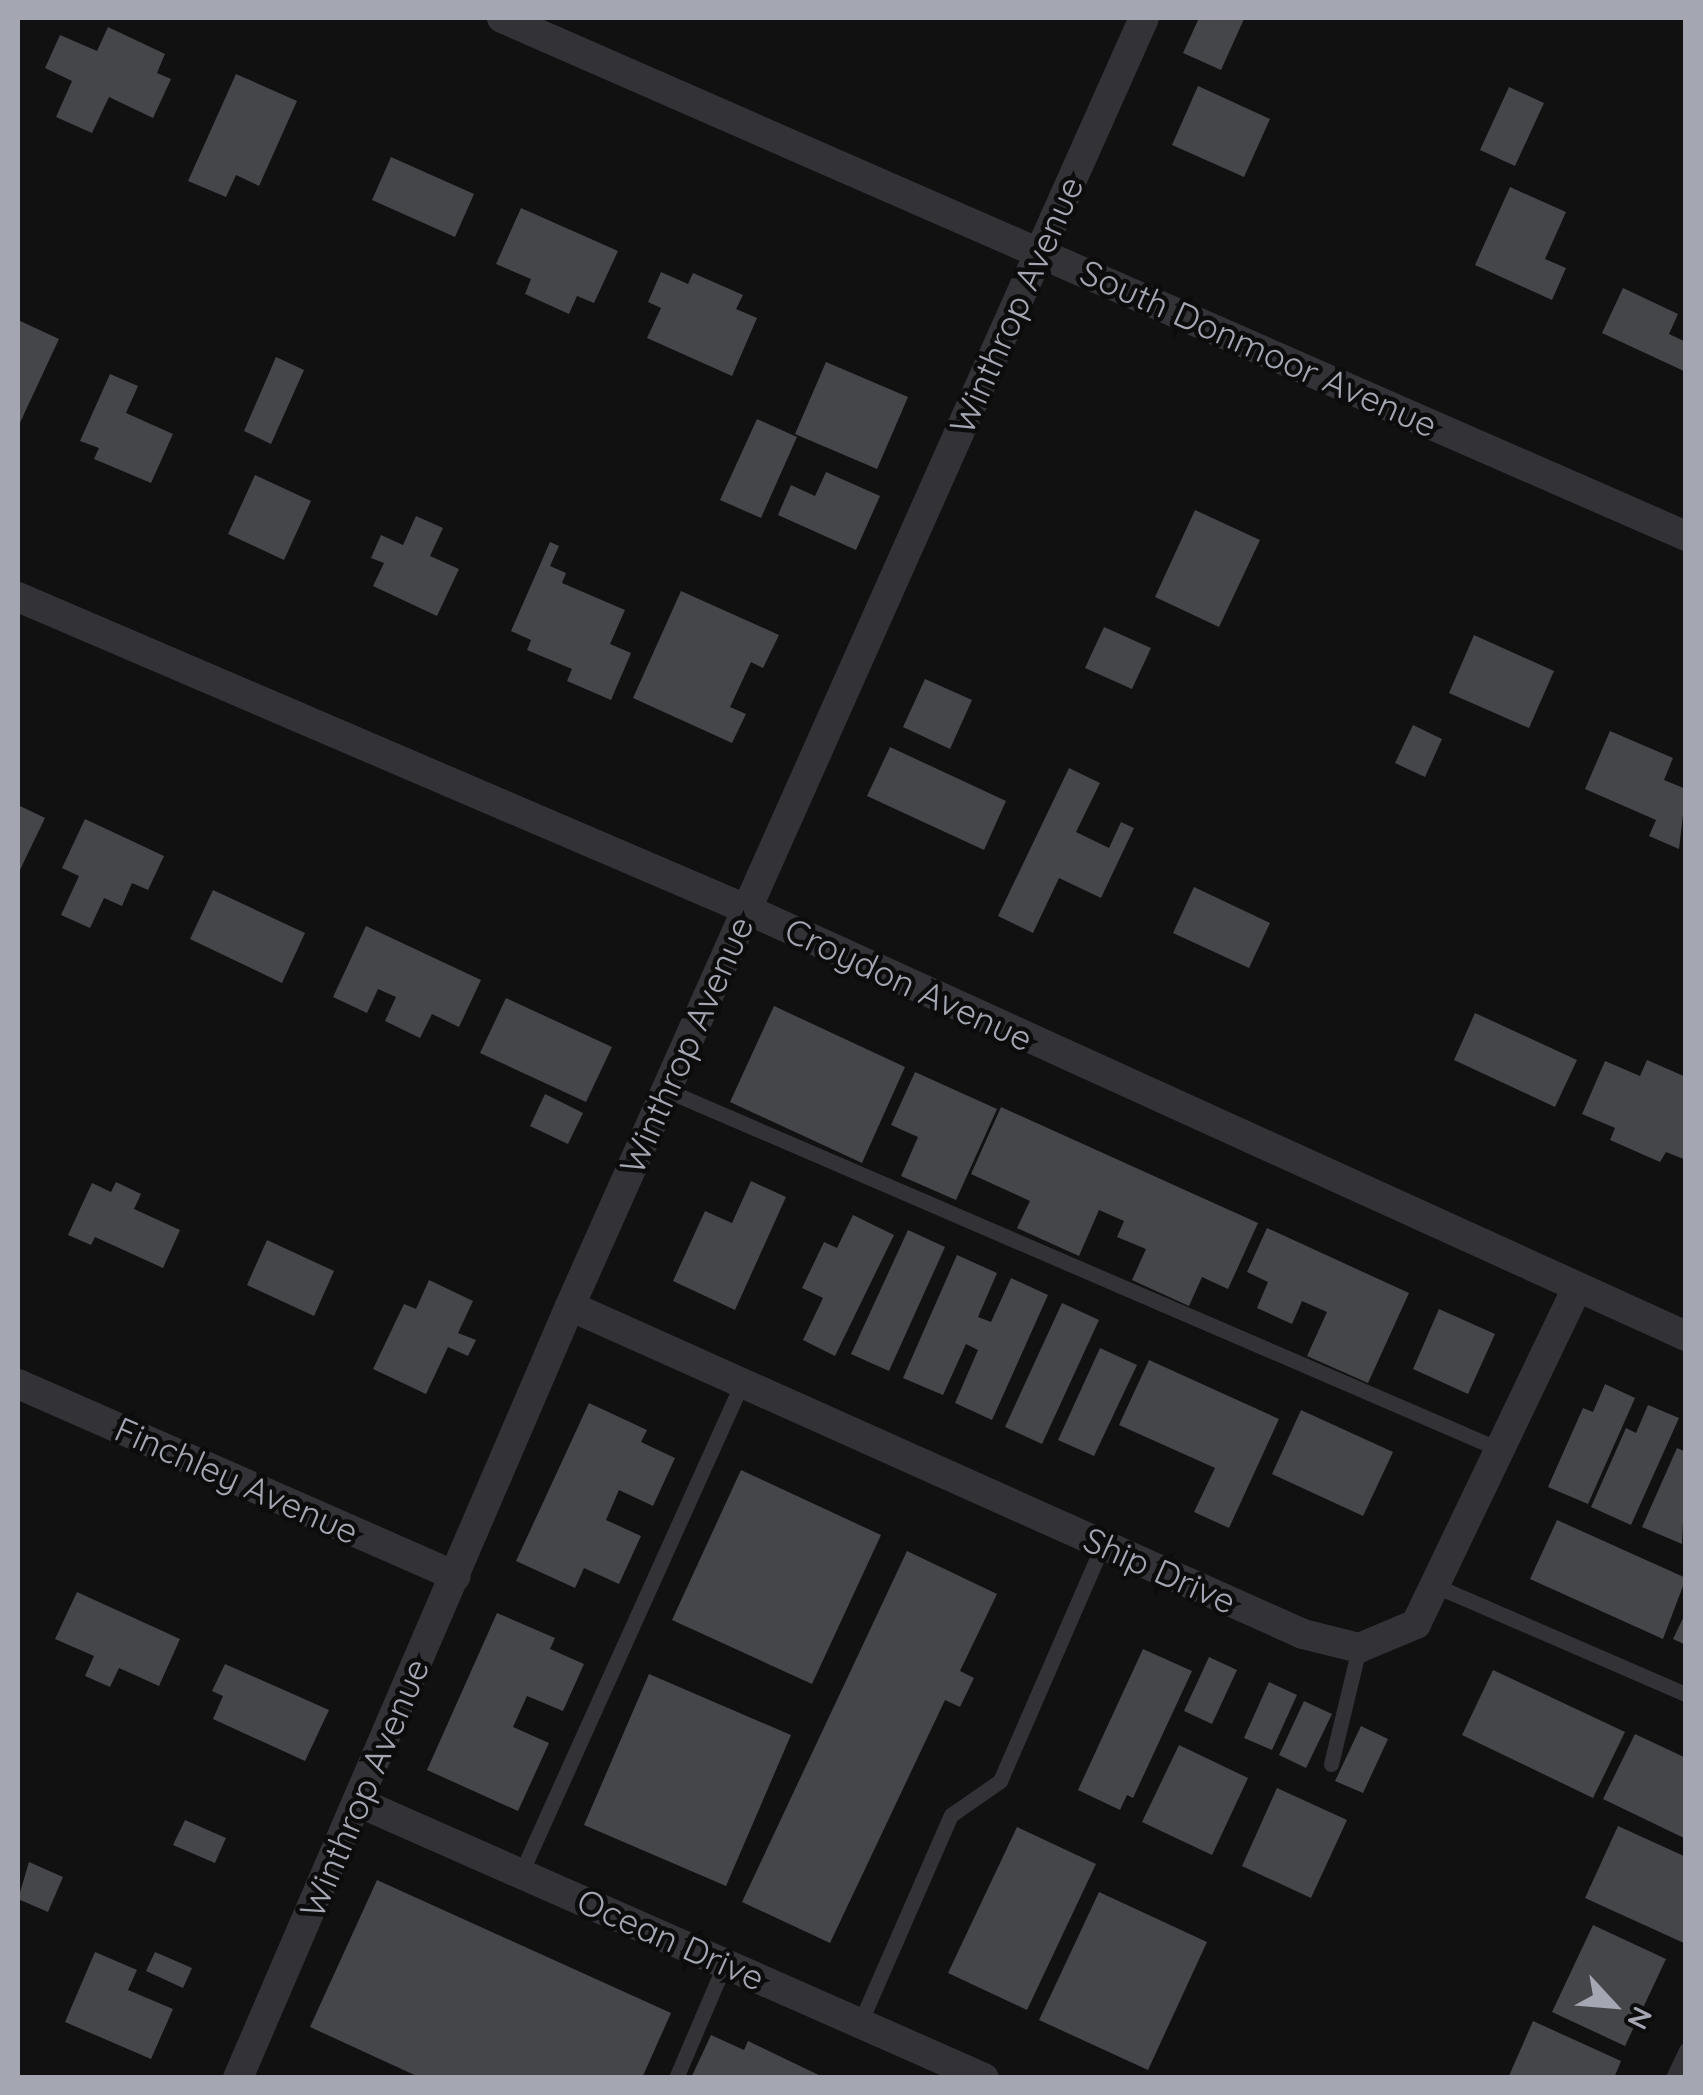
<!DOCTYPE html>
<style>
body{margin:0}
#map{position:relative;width:1703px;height:2095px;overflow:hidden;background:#111112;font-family:Quicksand,sans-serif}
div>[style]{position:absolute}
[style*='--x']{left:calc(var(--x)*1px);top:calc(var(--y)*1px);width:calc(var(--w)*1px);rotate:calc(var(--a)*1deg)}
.building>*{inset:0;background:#45464a}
.service>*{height:15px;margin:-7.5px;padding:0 7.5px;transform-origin:7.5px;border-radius:7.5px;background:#333337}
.minor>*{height:30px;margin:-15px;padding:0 15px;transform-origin:15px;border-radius:15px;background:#333337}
span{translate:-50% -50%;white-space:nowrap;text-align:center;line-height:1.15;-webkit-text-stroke:9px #0c0c0d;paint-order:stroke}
.street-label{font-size:35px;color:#a4a7b1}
.frame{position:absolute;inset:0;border:20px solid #a4a7b1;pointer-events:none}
.north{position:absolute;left:1563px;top:1955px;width:100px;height:100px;-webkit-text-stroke:8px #0c0c0d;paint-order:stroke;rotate:116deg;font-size:28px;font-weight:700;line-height:40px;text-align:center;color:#a4a7b1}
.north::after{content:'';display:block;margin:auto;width:35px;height:45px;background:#a4a7b1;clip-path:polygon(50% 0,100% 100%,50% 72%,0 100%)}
</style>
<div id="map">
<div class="building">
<i style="clip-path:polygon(1199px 18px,1244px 19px,1221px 70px,1183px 53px)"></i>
<i style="clip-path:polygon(108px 27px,165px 54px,157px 73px,171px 79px,153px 118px,109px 97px,92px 133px,56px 117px,72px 81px,45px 68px,60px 35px,97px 51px)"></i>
<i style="clip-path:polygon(236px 74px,297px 101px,259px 186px,236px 175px,226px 197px,188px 181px)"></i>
<i style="clip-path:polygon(1198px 86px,1270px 119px,1244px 177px,1172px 145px)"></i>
<i style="clip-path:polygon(1509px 87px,1544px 103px,1515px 166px,1480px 150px)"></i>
<i style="clip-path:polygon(391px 157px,474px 194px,455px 237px,372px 200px)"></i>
<i style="clip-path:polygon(1510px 187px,1566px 212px,1545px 259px,1566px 268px,1552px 300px,1475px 265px)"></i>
<i style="clip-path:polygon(521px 208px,618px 251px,594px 303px,577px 296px,569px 314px,525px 294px,531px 279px,496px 264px)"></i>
<i style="clip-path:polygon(661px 272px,688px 284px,693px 273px,743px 295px,736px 309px,757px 318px,732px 376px,647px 338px,661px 308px,648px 302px)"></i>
<i style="clip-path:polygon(1623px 288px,1678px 314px,1669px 334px,1686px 342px,1686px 372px,1602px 333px)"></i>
<i style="clip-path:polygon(18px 320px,59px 339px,18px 427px)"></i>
<i style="clip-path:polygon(276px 357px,304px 370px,271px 444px,244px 431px)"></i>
<i style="clip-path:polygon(826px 362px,908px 397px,877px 469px,795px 434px)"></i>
<i style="clip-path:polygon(110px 374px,138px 386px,126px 413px,173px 434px,151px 483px,94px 459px,99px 448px,80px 441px)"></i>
<i style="clip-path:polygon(757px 419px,797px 437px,761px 518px,720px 500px)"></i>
<i style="clip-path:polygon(826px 472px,880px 496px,856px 550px,778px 515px,791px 485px,815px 496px)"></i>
<i style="clip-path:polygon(255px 475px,311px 501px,284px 560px,228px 534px)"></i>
<i style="clip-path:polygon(1195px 510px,1260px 540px,1219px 627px,1155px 597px)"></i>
<i style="clip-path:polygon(416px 516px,443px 528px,430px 556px,459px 569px,437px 616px,373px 586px,384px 563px,371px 558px,381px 535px,403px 545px)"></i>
<i style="clip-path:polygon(550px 542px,559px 546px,550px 566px,566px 573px,562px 583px,625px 610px,610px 644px,631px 653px,611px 700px,567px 681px,572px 669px,527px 650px,531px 640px,511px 631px)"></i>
<i style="clip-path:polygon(681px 591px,779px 635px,763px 668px,751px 662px,730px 707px,746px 714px,732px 743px,633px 698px)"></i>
<i style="clip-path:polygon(1104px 627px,1151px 648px,1132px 689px,1085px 668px)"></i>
<i style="clip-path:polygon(1474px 635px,1554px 671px,1529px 728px,1449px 693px)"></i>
<i style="clip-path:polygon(925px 679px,972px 700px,950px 749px,903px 727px)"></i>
<i style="clip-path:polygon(1413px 725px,1442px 739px,1425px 777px,1395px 763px)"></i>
<i style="clip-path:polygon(1610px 731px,1673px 758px,1664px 780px,1686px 789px,1679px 849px,1649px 836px,1656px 820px,1585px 789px)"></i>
<i style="clip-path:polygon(890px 747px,1006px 801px,984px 850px,867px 796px)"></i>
<i style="clip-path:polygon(1069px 768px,1100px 783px,1076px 832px,1109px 848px,1121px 822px,1134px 828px,1101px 898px,1059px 878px,1033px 933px,998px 916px)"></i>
<i style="clip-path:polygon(18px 805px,45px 818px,18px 874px)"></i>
<i style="clip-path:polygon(85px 819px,164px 856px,148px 890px,132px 883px,122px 906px,104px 898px,90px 928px,61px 915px,79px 876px,62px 868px)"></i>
<i style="clip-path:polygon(1194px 887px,1270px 923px,1249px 968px,1173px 933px)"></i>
<i style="clip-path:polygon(213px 890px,305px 933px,282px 983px,190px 939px)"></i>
<i style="clip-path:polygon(366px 926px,481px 980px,459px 1027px,432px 1014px,420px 1038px,385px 1021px,396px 997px,378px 989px,367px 1013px,333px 997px)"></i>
<i style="clip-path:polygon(506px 998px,612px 1047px,586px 1102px,480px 1053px)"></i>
<i style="clip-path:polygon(774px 1006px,905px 1067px,862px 1163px,730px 1102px)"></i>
<i style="clip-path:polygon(1475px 1013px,1577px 1060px,1555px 1107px,1454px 1060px)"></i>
<i style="clip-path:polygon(1647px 1060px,1686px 1077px,1686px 1160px,1666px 1152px,1660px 1162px,1610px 1140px,1615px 1128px,1582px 1114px,1605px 1061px,1640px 1076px)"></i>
<i style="clip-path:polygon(915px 1072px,997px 1109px,956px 1200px,901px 1176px,918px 1137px,891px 1125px)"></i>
<i style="clip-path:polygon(545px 1094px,583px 1113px,568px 1144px,530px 1126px)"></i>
<i style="clip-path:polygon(1001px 1107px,1258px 1223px,1228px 1289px,1202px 1277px,1189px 1306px,1132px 1280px,1146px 1249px,1117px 1237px,1124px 1221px,1099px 1210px,1079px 1256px,1017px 1228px,1030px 1201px,971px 1174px)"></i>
<i style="clip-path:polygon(751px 1181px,786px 1197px,735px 1310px,673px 1281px,705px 1211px,732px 1223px)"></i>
<i style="clip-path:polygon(116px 1182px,141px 1194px,134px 1209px,180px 1230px,163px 1268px,95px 1237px,91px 1245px,68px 1235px,92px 1183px,111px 1192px)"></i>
<i style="clip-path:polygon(853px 1215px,894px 1235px,835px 1356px,803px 1340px,823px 1298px,802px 1288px,824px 1242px,837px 1248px)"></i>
<i style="clip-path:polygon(1267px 1228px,1409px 1293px,1368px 1383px,1307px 1356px,1327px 1312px,1302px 1301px,1292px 1324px,1257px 1308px,1268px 1282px,1247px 1272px)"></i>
<i style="clip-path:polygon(908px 1230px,945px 1247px,889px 1371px,851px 1354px)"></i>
<i style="clip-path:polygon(267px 1240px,334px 1271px,314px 1316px,247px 1285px)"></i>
<i style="clip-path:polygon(957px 1255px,997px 1273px,978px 1317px,991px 1322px,1011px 1278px,1048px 1295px,992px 1420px,955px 1403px,978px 1350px,966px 1344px,943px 1395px,903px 1378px)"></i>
<i style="clip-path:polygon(429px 1280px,473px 1301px,458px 1333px,476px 1340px,468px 1356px,448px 1347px,426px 1394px,373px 1369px,404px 1304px,416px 1309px)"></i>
<i style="clip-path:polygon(1062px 1303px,1099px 1320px,1042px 1444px,1005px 1427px)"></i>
<i style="clip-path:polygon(1439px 1309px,1495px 1334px,1468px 1394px,1413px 1369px)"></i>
<i style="clip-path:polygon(1100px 1348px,1137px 1365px,1094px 1456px,1058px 1440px)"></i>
<i style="clip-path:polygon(1149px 1360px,1279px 1419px,1229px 1528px,1194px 1512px,1215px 1468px,1119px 1425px)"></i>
<i style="clip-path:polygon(1605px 1384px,1635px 1398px,1588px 1504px,1548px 1487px,1583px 1408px,1593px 1412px)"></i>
<i style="clip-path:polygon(589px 1403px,647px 1430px,641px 1442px,675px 1458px,653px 1506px,619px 1490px,606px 1520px,641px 1536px,619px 1584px,584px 1568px,575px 1588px,516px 1561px)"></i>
<i style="clip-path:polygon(1648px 1405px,1679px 1418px,1631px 1525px,1591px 1507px,1626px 1428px,1636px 1433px)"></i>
<i style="clip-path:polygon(1301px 1410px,1393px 1452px,1363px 1516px,1272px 1474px)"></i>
<i style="clip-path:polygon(1677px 1448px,1686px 1452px,1682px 1544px,1642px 1527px)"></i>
<i style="clip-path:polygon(741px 1470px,881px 1535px,812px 1684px,672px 1620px)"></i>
<i style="clip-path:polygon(1557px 1520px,1686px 1578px,1663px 1639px,1530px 1579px)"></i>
<i style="clip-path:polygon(907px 1551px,997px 1594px,960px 1671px,974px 1678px,960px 1707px,945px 1700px,830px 1943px,742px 1902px)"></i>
<i style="clip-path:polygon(77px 1592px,180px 1639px,159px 1686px,119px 1668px,110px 1687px,85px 1676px,94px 1656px,55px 1639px)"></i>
<i style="clip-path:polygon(1686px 1612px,1686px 1645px,1673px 1639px)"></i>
<i style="clip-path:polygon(497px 1613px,555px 1638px,550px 1649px,584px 1664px,563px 1711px,527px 1696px,513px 1727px,549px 1743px,518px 1811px,427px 1770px)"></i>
<i style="clip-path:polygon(1143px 1649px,1192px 1671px,1133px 1798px,1127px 1795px,1120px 1810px,1078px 1790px)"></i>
<i style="clip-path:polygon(1209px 1657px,1237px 1670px,1212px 1724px,1184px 1711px)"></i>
<i style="clip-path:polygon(225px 1664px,329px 1710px,305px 1761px,213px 1719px,223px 1696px,212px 1691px)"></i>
<i style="clip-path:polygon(1493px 1670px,1625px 1732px,1593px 1798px,1462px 1735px)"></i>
<i style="clip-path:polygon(649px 1674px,791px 1735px,726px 1886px,584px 1825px)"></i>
<i style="clip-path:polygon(1269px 1682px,1297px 1695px,1272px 1750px,1244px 1738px)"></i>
<i style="clip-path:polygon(1304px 1701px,1332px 1714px,1306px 1768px,1279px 1755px)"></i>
<i style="clip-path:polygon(1361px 1726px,1388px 1739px,1363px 1793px,1335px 1781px)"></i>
<i style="clip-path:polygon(1635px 1734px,1686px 1758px,1686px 1839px,1603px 1799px)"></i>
<i style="clip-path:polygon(1179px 1745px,1248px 1778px,1212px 1855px,1142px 1822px)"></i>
<i style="clip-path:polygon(1277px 1788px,1347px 1820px,1311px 1898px,1242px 1866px)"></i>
<i style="clip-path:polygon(185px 1820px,226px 1838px,215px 1863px,173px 1845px)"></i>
<i style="clip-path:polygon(1618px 1826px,1686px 1857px,1686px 1944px,1585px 1898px)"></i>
<i style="clip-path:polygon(1017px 1827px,1096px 1864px,1027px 2010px,948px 1973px)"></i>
<i style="clip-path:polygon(29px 1862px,63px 1877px,48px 1912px,18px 1899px)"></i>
<i style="clip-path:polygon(377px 1880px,671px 2013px,642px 2078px,421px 2078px,310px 2027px)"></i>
<i style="clip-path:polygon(1099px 1892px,1207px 1942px,1148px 2070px,1039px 2020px)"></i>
<i style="clip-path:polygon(1593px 1925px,1666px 1959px,1625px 2046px,1552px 2012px)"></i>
<i style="clip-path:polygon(95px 1952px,137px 1970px,128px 1990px,173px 2009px,151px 2059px,65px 2022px)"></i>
<i style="clip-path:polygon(155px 1952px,192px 1968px,183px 1988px,146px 1971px)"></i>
<i style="clip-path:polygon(1533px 2021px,1621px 2061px,1614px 2078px,1508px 2078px)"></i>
<i style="clip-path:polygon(711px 2035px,744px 2050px,748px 2041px,825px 2078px,691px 2078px)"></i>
</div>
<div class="service">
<i style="--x:666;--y:1090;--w:909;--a:23.32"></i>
<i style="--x:1436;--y:1586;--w:272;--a:23.4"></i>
<i style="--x:1331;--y:1764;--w:119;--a:-76.4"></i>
<i style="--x:521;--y:1873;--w:538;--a:-65.72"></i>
<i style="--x:860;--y:2023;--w:227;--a:-66.4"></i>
<i style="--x:951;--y:1815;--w:60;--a:-34.8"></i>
<i style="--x:1000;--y:1781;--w:258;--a:-66.5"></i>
<i style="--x:676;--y:2078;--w:125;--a:-66.9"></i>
<i style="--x:1673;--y:2078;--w:31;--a:-65"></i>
</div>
<div class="minor">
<i style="--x:502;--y:18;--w:1292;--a:23.63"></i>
<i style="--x:18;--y:597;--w:792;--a:23.2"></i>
<i style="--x:746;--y:909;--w:1032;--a:24.43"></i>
<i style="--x:570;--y:1306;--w:803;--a:24.11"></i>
<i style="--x:1303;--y:1634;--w:58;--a:14"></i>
<i style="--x:1359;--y:1648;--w:62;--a:-22.8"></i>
<i style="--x:1416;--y:1624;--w:370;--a:-64.4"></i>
<i style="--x:18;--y:1384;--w:478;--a:23.7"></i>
<i style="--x:358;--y:1802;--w:684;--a:23.79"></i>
<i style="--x:238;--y:2078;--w:840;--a:-66.73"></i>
<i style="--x:570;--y:1306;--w:1410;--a:-65.98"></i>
</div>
<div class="street-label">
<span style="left:1016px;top:305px;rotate:-66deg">Winthrop Avenue</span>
<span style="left:1259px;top:348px;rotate:24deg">South Donmoor Avenue</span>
<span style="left:909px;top:984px;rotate:25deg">Croydon Avenue</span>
<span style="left:686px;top:1045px;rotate:-66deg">Winthrop Avenue</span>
<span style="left:237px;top:1480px;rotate:24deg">Finchley Avenue</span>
<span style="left:1160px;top:1570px;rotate:24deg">Ship Drive</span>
<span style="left:364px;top:1788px;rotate:-67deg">Winthrop Avenue</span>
<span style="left:671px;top:1939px;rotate:24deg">Ocean Drive</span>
</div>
<div class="frame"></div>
<div class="north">N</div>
</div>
